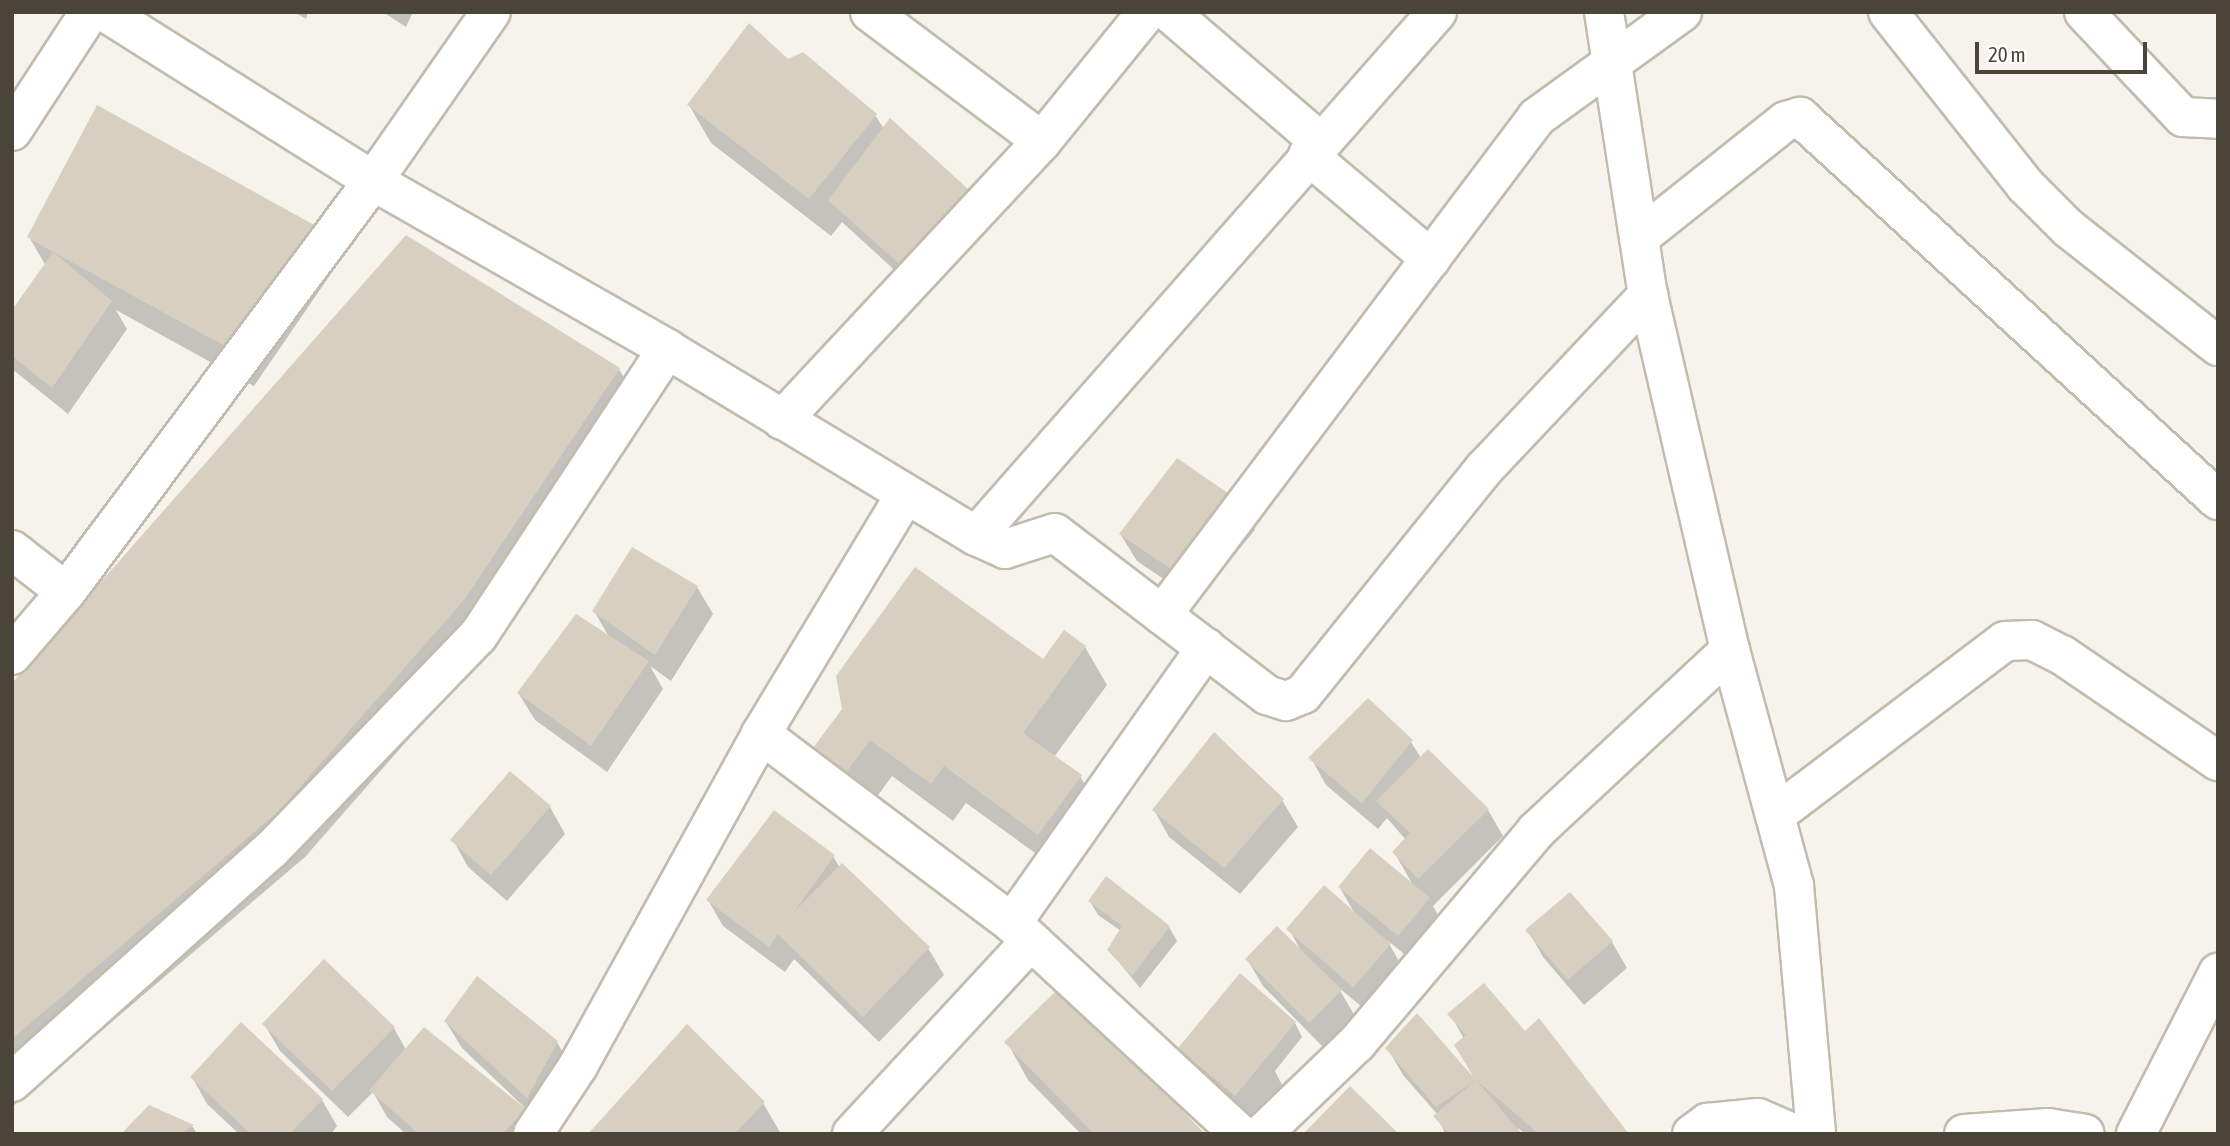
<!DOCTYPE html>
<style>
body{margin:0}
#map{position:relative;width:2230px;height:1146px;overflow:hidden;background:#f6f3ec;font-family:"Asap Condensed",sans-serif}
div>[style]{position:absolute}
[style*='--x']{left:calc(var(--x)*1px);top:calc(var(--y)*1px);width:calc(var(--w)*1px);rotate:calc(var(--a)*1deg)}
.shadow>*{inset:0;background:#0003}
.building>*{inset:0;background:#d8cfc1}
.roads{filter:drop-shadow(2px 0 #c2bbae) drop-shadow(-2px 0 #c2bbae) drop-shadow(0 2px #c2bbae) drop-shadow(0 -2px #c2bbae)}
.minor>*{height:38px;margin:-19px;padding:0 19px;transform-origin:19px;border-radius:19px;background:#fff}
span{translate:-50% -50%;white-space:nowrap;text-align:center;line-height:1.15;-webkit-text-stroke:6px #fff;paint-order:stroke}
.frame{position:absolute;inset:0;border:14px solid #4b4439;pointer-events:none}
.scale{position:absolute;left:1975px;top:42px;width:172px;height:32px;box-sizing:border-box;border:4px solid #4b4439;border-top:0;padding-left:9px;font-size:21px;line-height:24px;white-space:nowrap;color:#4b4439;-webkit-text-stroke:5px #fff;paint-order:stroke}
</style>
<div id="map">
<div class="shadow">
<i style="clip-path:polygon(294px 12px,308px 12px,306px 19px)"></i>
<i style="clip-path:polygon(383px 12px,413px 12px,406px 27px)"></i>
<i style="clip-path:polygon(788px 62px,875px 115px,884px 129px,977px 199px,992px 226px,925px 298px,842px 222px,831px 236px,711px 143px,689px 105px)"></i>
<i style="clip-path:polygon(315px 228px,337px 265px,254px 386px,116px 310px,127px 329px,68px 414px,12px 369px,12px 313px,46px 266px,29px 237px)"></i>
<i style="clip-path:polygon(619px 369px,645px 415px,490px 646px,305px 857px,12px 1107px,12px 686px)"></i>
<i style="clip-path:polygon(1239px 503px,1255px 530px,1196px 601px,1137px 561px,1121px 535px)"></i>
<i style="clip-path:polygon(697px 587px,713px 614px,671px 681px,650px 666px,663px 689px,607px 772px,535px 720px,519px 694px,609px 637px,594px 611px)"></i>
<i style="clip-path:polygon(1085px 647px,1107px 685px,1054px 757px,1080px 776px,1102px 814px,1060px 871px,966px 803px,953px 821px,892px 776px,868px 809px,837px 786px,815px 748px)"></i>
<i style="clip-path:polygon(1411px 742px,1421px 758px,1488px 810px,1503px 836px,1433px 906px,1444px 926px,1414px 962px,1387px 940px,1405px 972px,1369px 1013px,1338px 987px,1356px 1018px,1325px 1049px,1263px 986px,1247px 959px,1301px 951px,1289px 929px,1355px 914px,1340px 888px,1413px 885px,1394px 852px,1406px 840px,1387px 818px,1378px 829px,1326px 785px,1311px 758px)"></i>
<i style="clip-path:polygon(1282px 800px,1298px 827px,1240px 894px,1169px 837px,1154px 810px)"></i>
<i style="clip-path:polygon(550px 807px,565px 834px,507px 901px,468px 867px,453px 840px)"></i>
<i style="clip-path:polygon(833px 856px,840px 868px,928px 948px,944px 975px,879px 1042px,794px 959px,785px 972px,723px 926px,708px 900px)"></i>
<i style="clip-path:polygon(1090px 901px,1169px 927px,1177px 941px,1140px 988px,1109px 950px,1121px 931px,1098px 915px)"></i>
<i style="clip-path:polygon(1528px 930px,1612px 942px,1627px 968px,1584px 1005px,1543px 957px)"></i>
<i style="clip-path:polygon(1450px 1014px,1525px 1034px,1627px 1134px,1525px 1134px,1518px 1128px,1520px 1134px,1445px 1134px,1438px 1115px,1403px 1075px,1388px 1049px,1475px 1080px,1456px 1046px,1464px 1039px)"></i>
<i style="clip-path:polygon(446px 1022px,557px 1042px,572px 1069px,542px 1124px,462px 1048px)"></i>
<i style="clip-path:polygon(1295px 1023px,1302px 1037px,1275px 1071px,1282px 1085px,1251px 1122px,1196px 1075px,1180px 1048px)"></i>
<i style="clip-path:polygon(264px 1024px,394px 1028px,406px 1050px,522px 1106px,538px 1134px,406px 1134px,387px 1117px,373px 1092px,348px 1117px,280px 1051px)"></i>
<i style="clip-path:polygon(1007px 1042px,1203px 1134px,1081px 1134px,1028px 1080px)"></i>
<i style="clip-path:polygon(192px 1077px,322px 1100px,337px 1126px,331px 1134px,239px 1134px,207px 1104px)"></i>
<i style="clip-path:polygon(763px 1103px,781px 1134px,591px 1134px)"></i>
<i style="clip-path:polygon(149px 1107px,193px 1127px,197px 1134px,123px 1134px)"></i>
</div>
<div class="building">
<i style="clip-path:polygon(749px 23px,788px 59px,803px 52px,877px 114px,809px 199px,687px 105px)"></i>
<i style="clip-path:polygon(97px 105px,316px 226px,232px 350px,53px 252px,112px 301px,52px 388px,12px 356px,12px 310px,53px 252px,27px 237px)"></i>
<i style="clip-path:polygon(890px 118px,978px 198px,909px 273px,828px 200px)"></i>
<i style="clip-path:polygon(406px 235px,620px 368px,464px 600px,279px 811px,12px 1039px,12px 683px)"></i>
<i style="clip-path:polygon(1177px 458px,1241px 502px,1180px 575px,1119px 534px)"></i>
<i style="clip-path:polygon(632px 547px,698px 586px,655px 655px,592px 611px)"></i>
<i style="clip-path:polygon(915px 567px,1043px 659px,1064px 630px,1086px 646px,1023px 733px,1082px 775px,1038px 835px,944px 766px,931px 784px,870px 740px,846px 773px,813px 748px,842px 709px,836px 676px)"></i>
<i style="clip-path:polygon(576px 614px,649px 661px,591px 746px,517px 693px)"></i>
<i style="clip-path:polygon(1368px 698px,1413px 740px,1362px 803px,1308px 758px)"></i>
<i style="clip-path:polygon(1214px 732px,1284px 799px,1224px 868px,1152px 810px)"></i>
<i style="clip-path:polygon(1428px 749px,1489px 809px,1418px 879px,1392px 852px,1410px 833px,1376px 801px)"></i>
<i style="clip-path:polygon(510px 771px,551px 806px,491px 875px,450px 840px)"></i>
<i style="clip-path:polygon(774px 810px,835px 855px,794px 912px,842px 863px,930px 947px,863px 1017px,778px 934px,769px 947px,706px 900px)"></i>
<i style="clip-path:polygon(1370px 848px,1430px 898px,1398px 936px,1338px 887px)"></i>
<i style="clip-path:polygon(1106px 876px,1170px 926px,1132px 976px,1107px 950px,1122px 926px,1088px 901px)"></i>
<i style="clip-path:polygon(1324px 885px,1391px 944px,1353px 987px,1286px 929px)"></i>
<i style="clip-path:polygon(1570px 892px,1613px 941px,1568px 980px,1525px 930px)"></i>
<i style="clip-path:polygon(1277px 926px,1342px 990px,1309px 1023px,1245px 959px)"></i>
<i style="clip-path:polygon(324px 959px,395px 1027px,332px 1091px,262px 1024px)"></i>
<i style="clip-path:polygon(1240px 973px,1296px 1022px,1235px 1096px,1178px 1048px)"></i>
<i style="clip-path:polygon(477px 976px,558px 1041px,527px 1098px,444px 1021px)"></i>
<i style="clip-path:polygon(1484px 983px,1525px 1031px,1539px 1018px,1629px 1134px,1539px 1134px,1476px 1080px,1522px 1134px,1449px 1134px,1433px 1116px,1476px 1080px,1436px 1107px,1385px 1048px,1417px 1013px,1476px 1080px,1454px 1045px,1466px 1035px,1447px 1014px)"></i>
<i style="clip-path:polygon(1061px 986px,1205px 1134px,1094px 1134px,1004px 1042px)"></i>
<i style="clip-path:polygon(241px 1022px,323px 1099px,290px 1134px,251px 1134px,190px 1077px)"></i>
<i style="clip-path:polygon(687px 1024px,765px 1102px,734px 1134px,588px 1134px)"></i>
<i style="clip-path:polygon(424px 1027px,526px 1109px,502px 1134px,419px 1134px,369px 1090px)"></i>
<i style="clip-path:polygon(1350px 1086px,1399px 1134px,1303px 1134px)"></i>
<i style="clip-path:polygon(149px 1105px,194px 1125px,181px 1134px,121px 1134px)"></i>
</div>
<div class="roads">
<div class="minor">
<i style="--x:105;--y:12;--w:317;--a:32.2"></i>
<i style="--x:373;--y:181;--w:339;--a:29.7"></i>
<i style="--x:667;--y:349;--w:361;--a:31.2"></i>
<i style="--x:976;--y:536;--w:32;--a:24"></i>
<i style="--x:1005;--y:549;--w:52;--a:-17.7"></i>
<i style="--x:1055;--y:533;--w:267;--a:37.4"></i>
<i style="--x:1267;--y:695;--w:20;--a:18"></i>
<i style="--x:1286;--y:701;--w:18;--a:-22"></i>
<i style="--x:1303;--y:694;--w:290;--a:-51.2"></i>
<i style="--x:1485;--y:468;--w:238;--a:-46.7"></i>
<i style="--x:870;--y:12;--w:215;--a:36.9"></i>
<i style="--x:1169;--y:12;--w:199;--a:40.7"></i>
<i style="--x:1604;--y:12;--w:286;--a:81.2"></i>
<i style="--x:1648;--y:295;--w:364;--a:77"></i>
<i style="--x:1730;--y:650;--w:245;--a:74.8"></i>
<i style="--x:1794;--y:886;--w:249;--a:84.9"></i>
<i style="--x:1888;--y:12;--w:221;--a:51.6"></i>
<i style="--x:2025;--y:185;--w:61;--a:45"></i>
<i style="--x:2068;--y:228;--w:191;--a:38.2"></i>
<i style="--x:2084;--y:12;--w:144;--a:46.7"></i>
<i style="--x:2183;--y:117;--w:35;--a:3"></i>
<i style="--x:12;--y:131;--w:142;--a:-56.8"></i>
<i style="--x:1308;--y:155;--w:161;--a:40.2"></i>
<i style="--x:1640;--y:237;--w:186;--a:-38.5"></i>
<i style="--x:1786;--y:121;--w:15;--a:-16"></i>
<i style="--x:1800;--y:117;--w:567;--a:42.5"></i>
<i style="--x:782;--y:420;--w:381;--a:-47"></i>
<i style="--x:1042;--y:141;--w:166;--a:-50.9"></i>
<i style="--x:976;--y:536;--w:698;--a:-48.66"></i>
<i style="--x:12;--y:550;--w:68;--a:37.9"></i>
<i style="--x:1162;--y:615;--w:623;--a:-53.02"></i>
<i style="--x:1537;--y:117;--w:179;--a:-35.9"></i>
<i style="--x:12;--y:655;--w:83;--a:-49.4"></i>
<i style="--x:66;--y:592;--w:513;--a:-53.24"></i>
<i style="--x:373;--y:181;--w:206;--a:-55.1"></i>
<i style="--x:761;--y:734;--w:314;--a:37"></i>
<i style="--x:1012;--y:923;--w:311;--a:42.8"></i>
<i style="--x:1775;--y:815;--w:288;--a:-37.1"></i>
<i style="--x:2005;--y:641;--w:27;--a:-2"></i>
<i style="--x:2032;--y:640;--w:34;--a:27"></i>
<i style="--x:2062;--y:655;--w:189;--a:34.2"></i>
<i style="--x:1012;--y:923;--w:337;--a:-54.8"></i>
<i style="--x:12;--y:1082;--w:348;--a:-41.9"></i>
<i style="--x:271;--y:850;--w:298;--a:-46"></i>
<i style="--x:478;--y:636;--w:344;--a:-56.6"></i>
<i style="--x:533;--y:1134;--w:82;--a:-56.5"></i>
<i style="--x:578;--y:1066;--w:379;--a:-61.1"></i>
<i style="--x:761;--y:734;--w:279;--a:-58.9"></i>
<i style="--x:852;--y:1134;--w:263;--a:-47.2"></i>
<i style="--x:1262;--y:1134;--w:132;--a:-43.8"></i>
<i style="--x:1357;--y:1043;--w:277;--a:-49.8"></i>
<i style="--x:1536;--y:831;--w:265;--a:-43"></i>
<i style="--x:1692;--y:1134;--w:19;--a:-36"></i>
<i style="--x:1707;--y:1123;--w:51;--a:-5.6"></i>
<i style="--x:1758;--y:1118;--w:40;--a:23.4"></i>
<i style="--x:1964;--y:1134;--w:84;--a:-4.1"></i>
<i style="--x:2048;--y:1128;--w:37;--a:9"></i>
<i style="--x:2136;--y:1134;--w:181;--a:-63"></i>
</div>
</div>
<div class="frame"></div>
<div class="scale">20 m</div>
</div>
